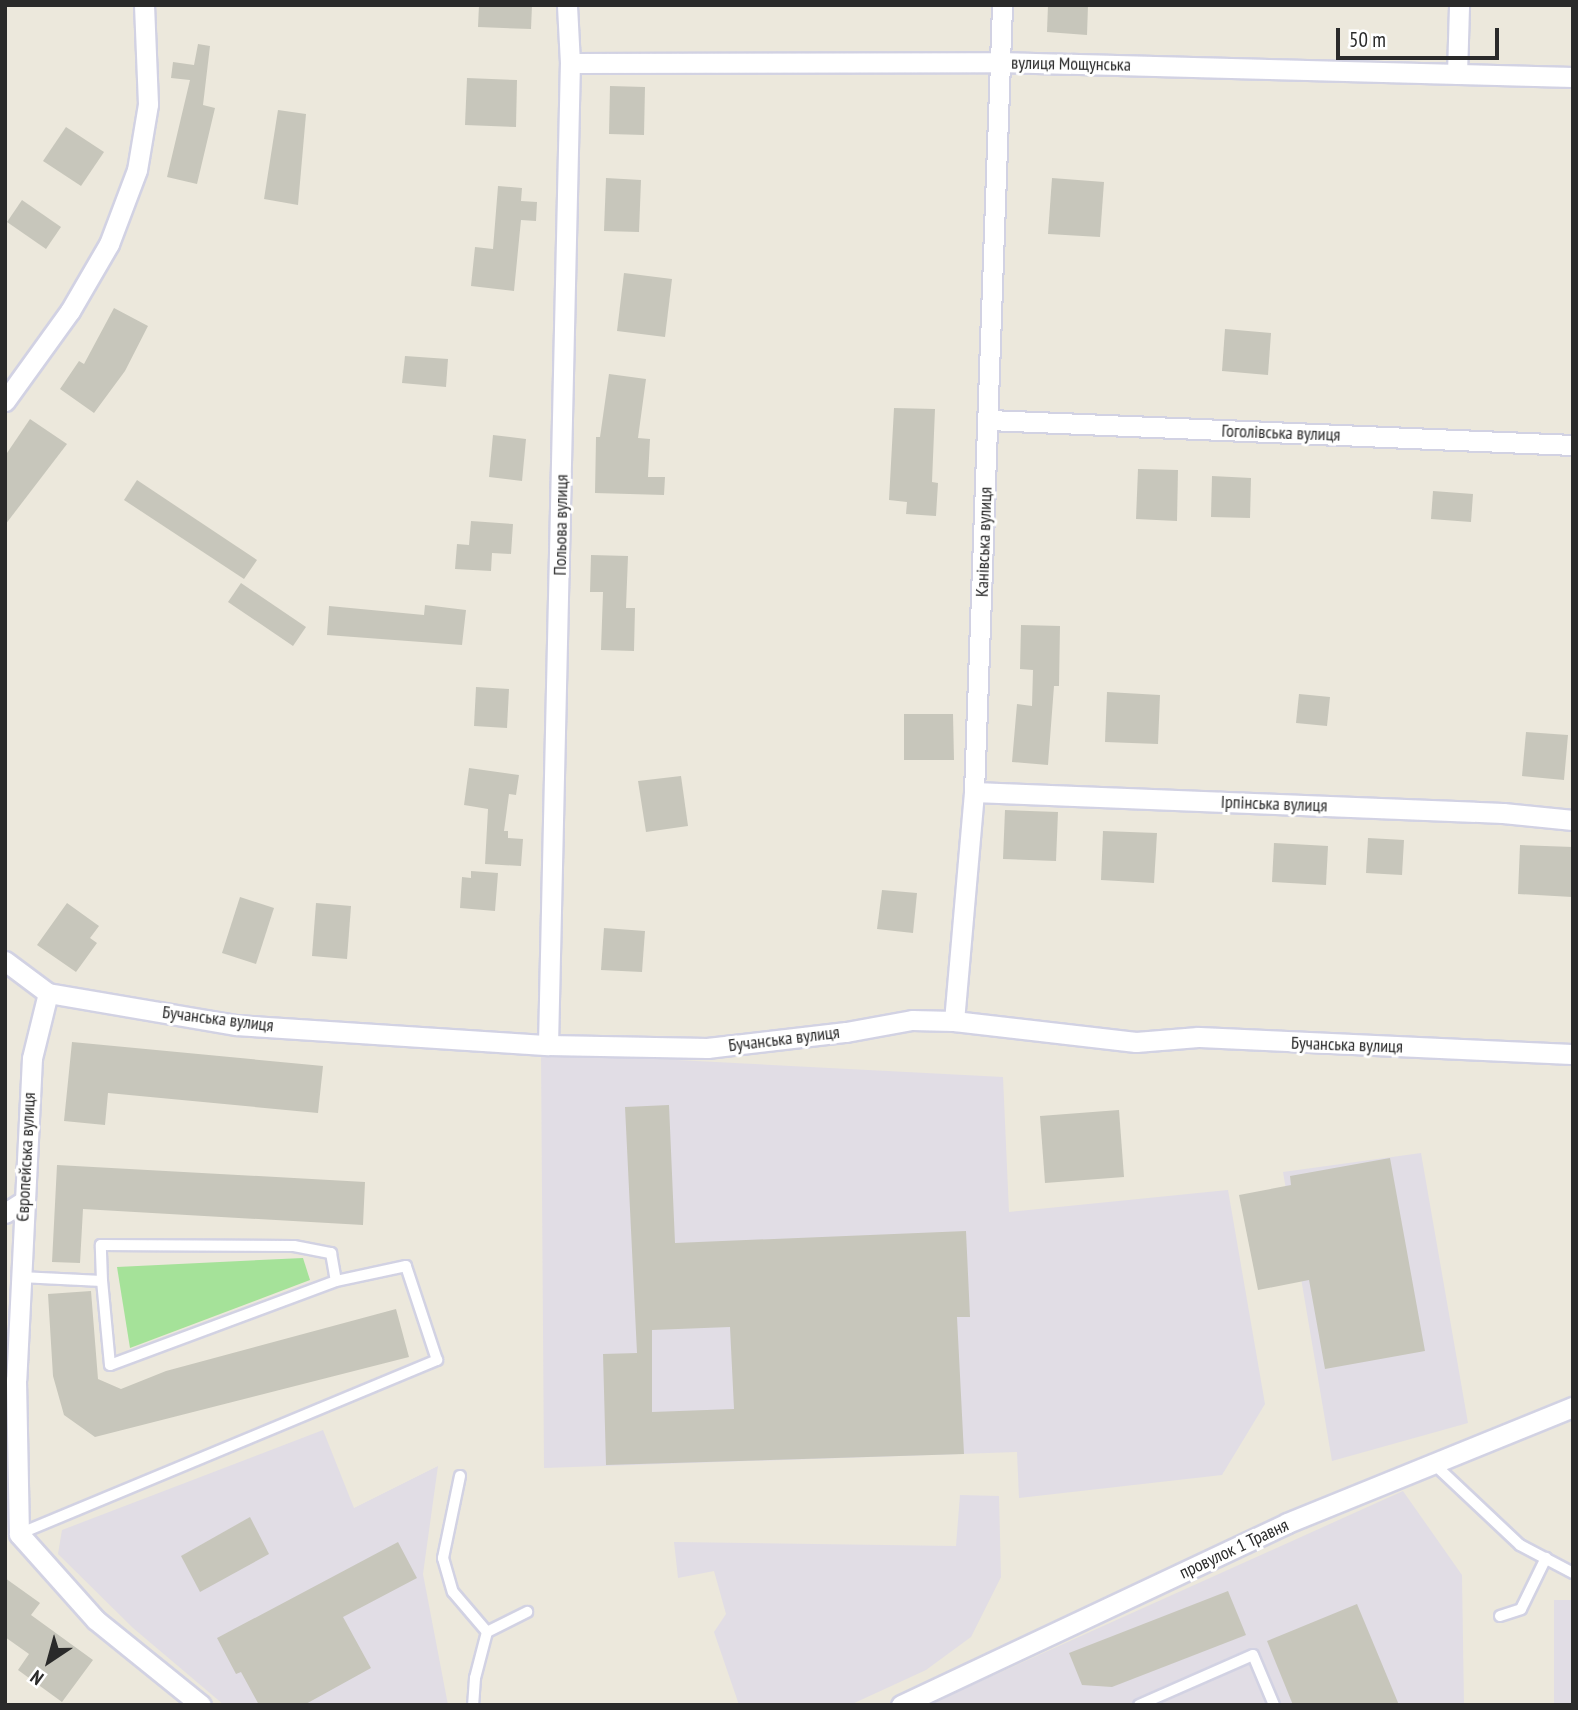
<!DOCTYPE html>
<meta charset="utf-8">
<style>
body{margin:0}
#map{position:relative;width:1578px;height:1710px;overflow:hidden;background:#ece8dc;font-family:"PT Sans Narrow",sans-serif}
div>[style]{position:absolute}
[style*='--x']{left:calc(var(--x)*1px);top:calc(var(--y)*1px);width:calc(var(--w)*1px);rotate:calc(var(--a)*1deg)}
.industrial>*{inset:0;background:#e1dde5}
.green>*{inset:0;background:#a5e299}
.building>*{inset:0;background:#c7c6bb}
.roads{filter:drop-shadow(2px 0 #d2d2e3) drop-shadow(-2px 0 #d2d2e3) drop-shadow(0 2px #d2d2e3) drop-shadow(0 -2px #d2d2e3)}
.lane>*{height:10px;margin:-5px;padding:0 5px;transform-origin:5px;border-radius:5px;background:#fff}
.street>*{height:19px;margin:-9.5px;padding:0 9.5px;transform-origin:9.5px;border-radius:9.5px;background:#fff}
span{translate:-50% -50%;white-space:nowrap;text-align:center;line-height:1.15;-webkit-text-stroke:6px #fff;paint-order:stroke}
.street-label{font-size:18px;color:#2a2a2a}
.frame{position:absolute;inset:0;border:7px solid #2a2a2a;pointer-events:none}
.north{position:absolute;left:14px;top:1626px;width:70px;height:70px;-webkit-text-stroke:5px #fff;paint-order:stroke;rotate:216deg;font-size:19px;font-weight:700;line-height:28px;text-align:center;color:#2a2a2a}
.north::after{content:'';display:block;margin:auto;width:24px;height:32px;background:#2a2a2a;clip-path:polygon(50% 0,100% 100%,50% 72%,0 100%)}
.scale{position:absolute;left:1336px;top:28px;width:163px;height:32px;box-sizing:border-box;border:4px solid #2a2a2a;border-top:0;padding-left:9px;font-size:21px;line-height:24px;white-space:nowrap;color:#2a2a2a;-webkit-text-stroke:5px #fff;paint-order:stroke}
</style>
<div id="map">
<div class="industrial">
<i style="clip-path:polygon(541px 1053px,1003px 1077px,1009px 1212px,1228px 1190px,1265px 1404px,1222px 1475px,1019px 1498px,1017px 1452px,544px 1468px)"></i>
<i style="clip-path:polygon(1421px 1153px,1468px 1423px,1332px 1461px,1283px 1172px)"></i>
<i style="clip-path:polygon(323px 1430px,354px 1508px,438px 1466px,423px 1574px,448px 1705px,224px 1705px,133px 1628px,58px 1554px,62px 1530px)"></i>
<i style="clip-path:polygon(1403px 1491px,1462px 1575px,1464px 1705px,928px 1705px)"></i>
<i style="clip-path:polygon(960px 1495px,999px 1496px,1001px 1577px,971px 1637px,926px 1670px,850px 1705px,739px 1705px,714px 1632px,726px 1614px,714px 1571px,678px 1578px,674px 1542px,956px 1546px)"></i>
<i style="clip-path:polygon(1554px 1600px,1573px 1600px,1573px 1705px,1554px 1705px)"></i>
</div>
<div class="green">
<i style="clip-path:polygon(303px 1258px,310px 1280px,130px 1348px,117px 1267px)"></i>
</div>
<div class="building">
<i style="clip-path:polygon(479px 5px,532px 5px,531px 29px,478px 27px)"></i>
<i style="clip-path:polygon(1048px 5px,1088px 5px,1087px 35px,1047px 32px)"></i>
<i style="clip-path:polygon(198px 44px,210px 46px,203px 105px,215px 108px,197px 184px,167px 177px,190px 80px,171px 78px,173px 62px,194px 65px)"></i>
<i style="clip-path:polygon(467px 78px,517px 80px,516px 127px,465px 125px)"></i>
<i style="clip-path:polygon(610px 86px,645px 87px,644px 135px,609px 134px)"></i>
<i style="clip-path:polygon(278px 110px,306px 114px,298px 205px,264px 199px)"></i>
<i style="clip-path:polygon(66px 127px,104px 152px,81px 186px,43px 161px)"></i>
<i style="clip-path:polygon(606px 178px,641px 180px,639px 232px,604px 231px)"></i>
<i style="clip-path:polygon(1052px 178px,1104px 182px,1100px 237px,1048px 234px)"></i>
<i style="clip-path:polygon(498px 186px,522px 188px,521px 201px,537px 202px,536px 221px,521px 220px,514px 291px,471px 286px,475px 247px,493px 249px)"></i>
<i style="clip-path:polygon(22px 200px,61px 227px,46px 249px,7px 222px)"></i>
<i style="clip-path:polygon(624px 273px,672px 279px,665px 337px,617px 331px)"></i>
<i style="clip-path:polygon(114px 308px,148px 326px,125px 371px,94px 413px,60px 389px,79px 361px,84px 364px)"></i>
<i style="clip-path:polygon(1225px 329px,1271px 333px,1268px 375px,1222px 371px)"></i>
<i style="clip-path:polygon(405px 356px,448px 359px,446px 387px,402px 383px)"></i>
<i style="clip-path:polygon(609px 374px,646px 379px,638px 438px,650px 439px,648px 477px,665px 477px,664px 495px,595px 493px,596px 437px,600px 437px)"></i>
<i style="clip-path:polygon(894px 408px,935px 409px,932px 482px,938px 483px,936px 516px,906px 514px,907px 502px,889px 500px)"></i>
<i style="clip-path:polygon(30px 419px,67px 444px,5px 525px,5px 456px)"></i>
<i style="clip-path:polygon(493px 435px,526px 439px,522px 481px,489px 477px)"></i>
<i style="clip-path:polygon(1138px 469px,1178px 470px,1177px 521px,1136px 519px)"></i>
<i style="clip-path:polygon(1212px 476px,1251px 478px,1250px 518px,1211px 517px)"></i>
<i style="clip-path:polygon(137px 480px,257px 560px,244px 579px,124px 500px)"></i>
<i style="clip-path:polygon(1433px 491px,1473px 494px,1471px 522px,1431px 519px)"></i>
<i style="clip-path:polygon(471px 521px,513px 524px,511px 554px,492px 553px,491px 571px,455px 569px,457px 544px,469px 545px)"></i>
<i style="clip-path:polygon(591px 555px,628px 556px,626px 608px,635px 608px,634px 651px,601px 650px,603px 592px,590px 592px)"></i>
<i style="clip-path:polygon(241px 583px,306px 627px,293px 646px,228px 602px)"></i>
<i style="clip-path:polygon(425px 605px,466px 610px,462px 645px,327px 635px,329px 606px,424px 615px)"></i>
<i style="clip-path:polygon(1021px 625px,1060px 626px,1059px 686px,1054px 686px,1048px 765px,1012px 762px,1017px 704px,1032px 706px,1033px 670px,1020px 669px)"></i>
<i style="clip-path:polygon(476px 687px,509px 689px,507px 728px,474px 726px)"></i>
<i style="clip-path:polygon(1107px 692px,1160px 695px,1158px 744px,1105px 742px)"></i>
<i style="clip-path:polygon(1299px 694px,1330px 697px,1327px 726px,1296px 723px)"></i>
<i style="clip-path:polygon(904px 714px,953px 714px,954px 760px,904px 760px)"></i>
<i style="clip-path:polygon(1526px 732px,1568px 735px,1564px 780px,1522px 776px)"></i>
<i style="clip-path:polygon(469px 768px,519px 775px,516px 795px,509px 794px,504px 831px,508px 831px,508px 838px,523px 839px,521px 866px,485px 864px,488px 809px,464px 805px)"></i>
<i style="clip-path:polygon(681px 776px,688px 826px,646px 832px,638px 781px)"></i>
<i style="clip-path:polygon(1005px 810px,1058px 812px,1056px 861px,1003px 859px)"></i>
<i style="clip-path:polygon(1103px 831px,1157px 833px,1154px 883px,1101px 880px)"></i>
<i style="clip-path:polygon(1368px 838px,1404px 840px,1402px 875px,1366px 873px)"></i>
<i style="clip-path:polygon(1274px 843px,1328px 846px,1326px 885px,1272px 882px)"></i>
<i style="clip-path:polygon(1520px 845px,1573px 847px,1572px 897px,1518px 894px)"></i>
<i style="clip-path:polygon(471px 871px,498px 873px,495px 911px,460px 908px,462px 877px,471px 878px)"></i>
<i style="clip-path:polygon(882px 890px,917px 893px,913px 933px,877px 929px)"></i>
<i style="clip-path:polygon(240px 897px,274px 908px,256px 964px,222px 953px)"></i>
<i style="clip-path:polygon(67px 903px,99px 926px,90px 938px,97px 943px,76px 972px,37px 945px)"></i>
<i style="clip-path:polygon(316px 903px,351px 906px,347px 959px,312px 956px)"></i>
<i style="clip-path:polygon(604px 928px,645px 931px,642px 972px,601px 970px)"></i>
<i style="clip-path:polygon(72px 1042px,323px 1066px,318px 1113px,108px 1093px,105px 1125px,64px 1121px)"></i>
<i style="clip-path:polygon(evenodd,669px 1105px,675px 1243px,966px 1231px,970px 1317px,957px 1317px,964px 1454px,606px 1465px,603px 1354px,637px 1353px,625px 1107px,669px 1105px,730px 1327px,734px 1409px,652px 1412px,652px 1330px,730px 1327px)"></i>
<i style="clip-path:polygon(1119px 1110px,1124px 1177px,1045px 1183px,1040px 1116px)"></i>
<i style="clip-path:polygon(1390px 1158px,1425px 1351px,1325px 1369px,1309px 1280px,1258px 1290px,1239px 1195px,1291px 1185px,1290px 1176px)"></i>
<i style="clip-path:polygon(57px 1165px,365px 1182px,363px 1225px,83px 1209px,80px 1263px,52px 1262px)"></i>
<i style="clip-path:polygon(91px 1291px,98px 1379px,121px 1389px,166px 1371px,396px 1309px,409px 1357px,95px 1437px,64px 1415px,53px 1376px,48px 1294px)"></i>
<i style="clip-path:polygon(250px 1517px,269px 1554px,200px 1592px,181px 1556px)"></i>
<i style="clip-path:polygon(398px 1542px,417px 1578px,343px 1617px,371px 1668px,304px 1705px,259px 1705px,241px 1672px,236px 1674px,217px 1638px)"></i>
<i style="clip-path:polygon(5px 1578px,40px 1603px,31px 1615px,93px 1660px,62px 1702px,18px 1670px,29px 1654px,5px 1637px)"></i>
<i style="clip-path:polygon(1228px 1591px,1246px 1635px,1112px 1687px,1082px 1685px,1069px 1653px)"></i>
<i style="clip-path:polygon(1357px 1604px,1399px 1705px,1293px 1705px,1267px 1641px)"></i>
</div>
<div class="roads">
<div class="lane">
<i style="--x:20;--y:1277;--w:82;--a:2.8"></i>
<i style="--x:102;--y:1281;--w:36;--a:-92"></i>
<i style="--x:101;--y:1245;--w:193;--a:0.3"></i>
<i style="--x:294;--y:1246;--w:38;--a:11"></i>
<i style="--x:331;--y:1253;--w:28;--a:80"></i>
<i style="--x:1434;--y:1464;--w:118;--a:43.3"></i>
<i style="--x:1520;--y:1545;--w:60;--a:27.8"></i>
<i style="--x:460;--y:1476;--w:84;--a:101.7"></i>
<i style="--x:443;--y:1558;--w:35;--a:74"></i>
<i style="--x:453;--y:1592;--w:52;--a:49.6"></i>
<i style="--x:487;--y:1632;--w:48;--a:104.6"></i>
<i style="--x:475;--y:1678;--w:27;--a:94"></i>
<i style="--x:19;--y:1534;--w:453;--a:-22.6"></i>
<i style="--x:437;--y:1360;--w:99;--a:-108.3"></i>
<i style="--x:406;--y:1266;--w:72;--a:167.9"></i>
<i style="--x:336;--y:1281;--w:241;--a:159.6"></i>
<i style="--x:110;--y:1365;--w:84;--a:-95.4"></i>
<i style="--x:1500;--y:1616;--w:22;--a:-18"></i>
<i style="--x:1521;--y:1609;--w:57;--a:-63.9"></i>
<i style="--x:487;--y:1632;--w:45;--a:-26.6"></i>
<i style="--x:1139;--y:1705;--w:124;--a:-23.7"></i>
<i style="--x:1253;--y:1655;--w:54;--a:67.2"></i>
</div>
<div class="street">
<i style="--x:570;--y:63;--w:429;--a:-0.1"></i>
<i style="--x:999;--y:62;--w:574;--a:1.5"></i>
<i style="--x:1457;--y:74;--w:69;--a:-88.3"></i>
<i style="--x:5;--y:401;--w:111;--a:-54.2"></i>
<i style="--x:70;--y:311;--w:78;--a:-59.8"></i>
<i style="--x:109;--y:244;--w:79;--a:-69.3"></i>
<i style="--x:137;--y:170;--w:67;--a:-80.5"></i>
<i style="--x:148;--y:104;--w:99;--a:-92.3"></i>
<i style="--x:989;--y:420;--w:585;--a:2.45"></i>
<i style="--x:974;--y:792;--w:529;--a:2.27"></i>
<i style="--x:1503;--y:813;--w:70;--a:5.7"></i>
<i style="--x:5;--y:961;--w:54;--a:36.7"></i>
<i style="--x:48;--y:993;--w:191;--a:9.7"></i>
<i style="--x:236;--y:1025;--w:313;--a:3.7"></i>
<i style="--x:548;--y:1045;--w:159;--a:1.1"></i>
<i style="--x:707;--y:1048;--w:140;--a:-6.6"></i>
<i style="--x:846;--y:1032;--w:67;--a:-10.3"></i>
<i style="--x:912;--y:1020;--w:42;--a:1.4"></i>
<i style="--x:954;--y:1021;--w:183;--a:6.6"></i>
<i style="--x:1136;--y:1042;--w:62;--a:-4.6"></i>
<i style="--x:1198;--y:1037;--w:375;--a:2.6"></i>
<i style="--x:48;--y:993;--w:67;--a:103.8"></i>
<i style="--x:32;--y:1058;--w:322;--a:92.8"></i>
<i style="--x:16;--y:1380;--w:154;--a:88.9"></i>
<i style="--x:19;--y:1534;--w:115;--a:48.2"></i>
<i style="--x:96;--y:1620;--w:135;--a:39"></i>
<i style="--x:954;--y:1021;--w:230;--a:-85"></i>
<i style="--x:974;--y:792;--w:787;--a:-87.96"></i>
<i style="--x:548;--y:1045;--w:982;--a:-88.72"></i>
<i style="--x:570;--y:63;--w:58;--a:-93"></i>
<i style="--x:5;--y:1213;--w:22;--a:-32"></i>
<i style="--x:901;--y:1705;--w:427;--a:-25.2"></i>
<i style="--x:1287;--y:1523;--w:309;--a:-22.1"></i>
</div>
</div>
<div class="street-label">
<span style="left:1071px;top:64px;rotate:1deg">вулиця Мощунська</span>
<span style="left:1281px;top:433px;rotate:2deg">Гоголівська вулиця</span>
<span style="left:561px;top:525px;rotate:-89deg">Польова вулиця</span>
<span style="left:984px;top:542px;rotate:-88deg">Канівська вулиця</span>
<span style="left:1274px;top:804px;rotate:2deg">Ірпінська вулиця</span>
<span style="left:218px;top:1019px;rotate:7deg">Бучанська вулиця</span>
<span style="left:784px;top:1039px;rotate:-7deg">Бучанська вулиця</span>
<span style="left:1347px;top:1045px;rotate:2deg">Бучанська вулиця</span>
<span style="left:26px;top:1157px;rotate:-87deg">Європейська вулиця</span>
<span style="left:1234px;top:1549px;rotate:-25deg">провулок 1 Травня</span>
</div>
<div class="frame"></div>
<div class="north">N</div>
<div class="scale">50 m</div>
</div>
